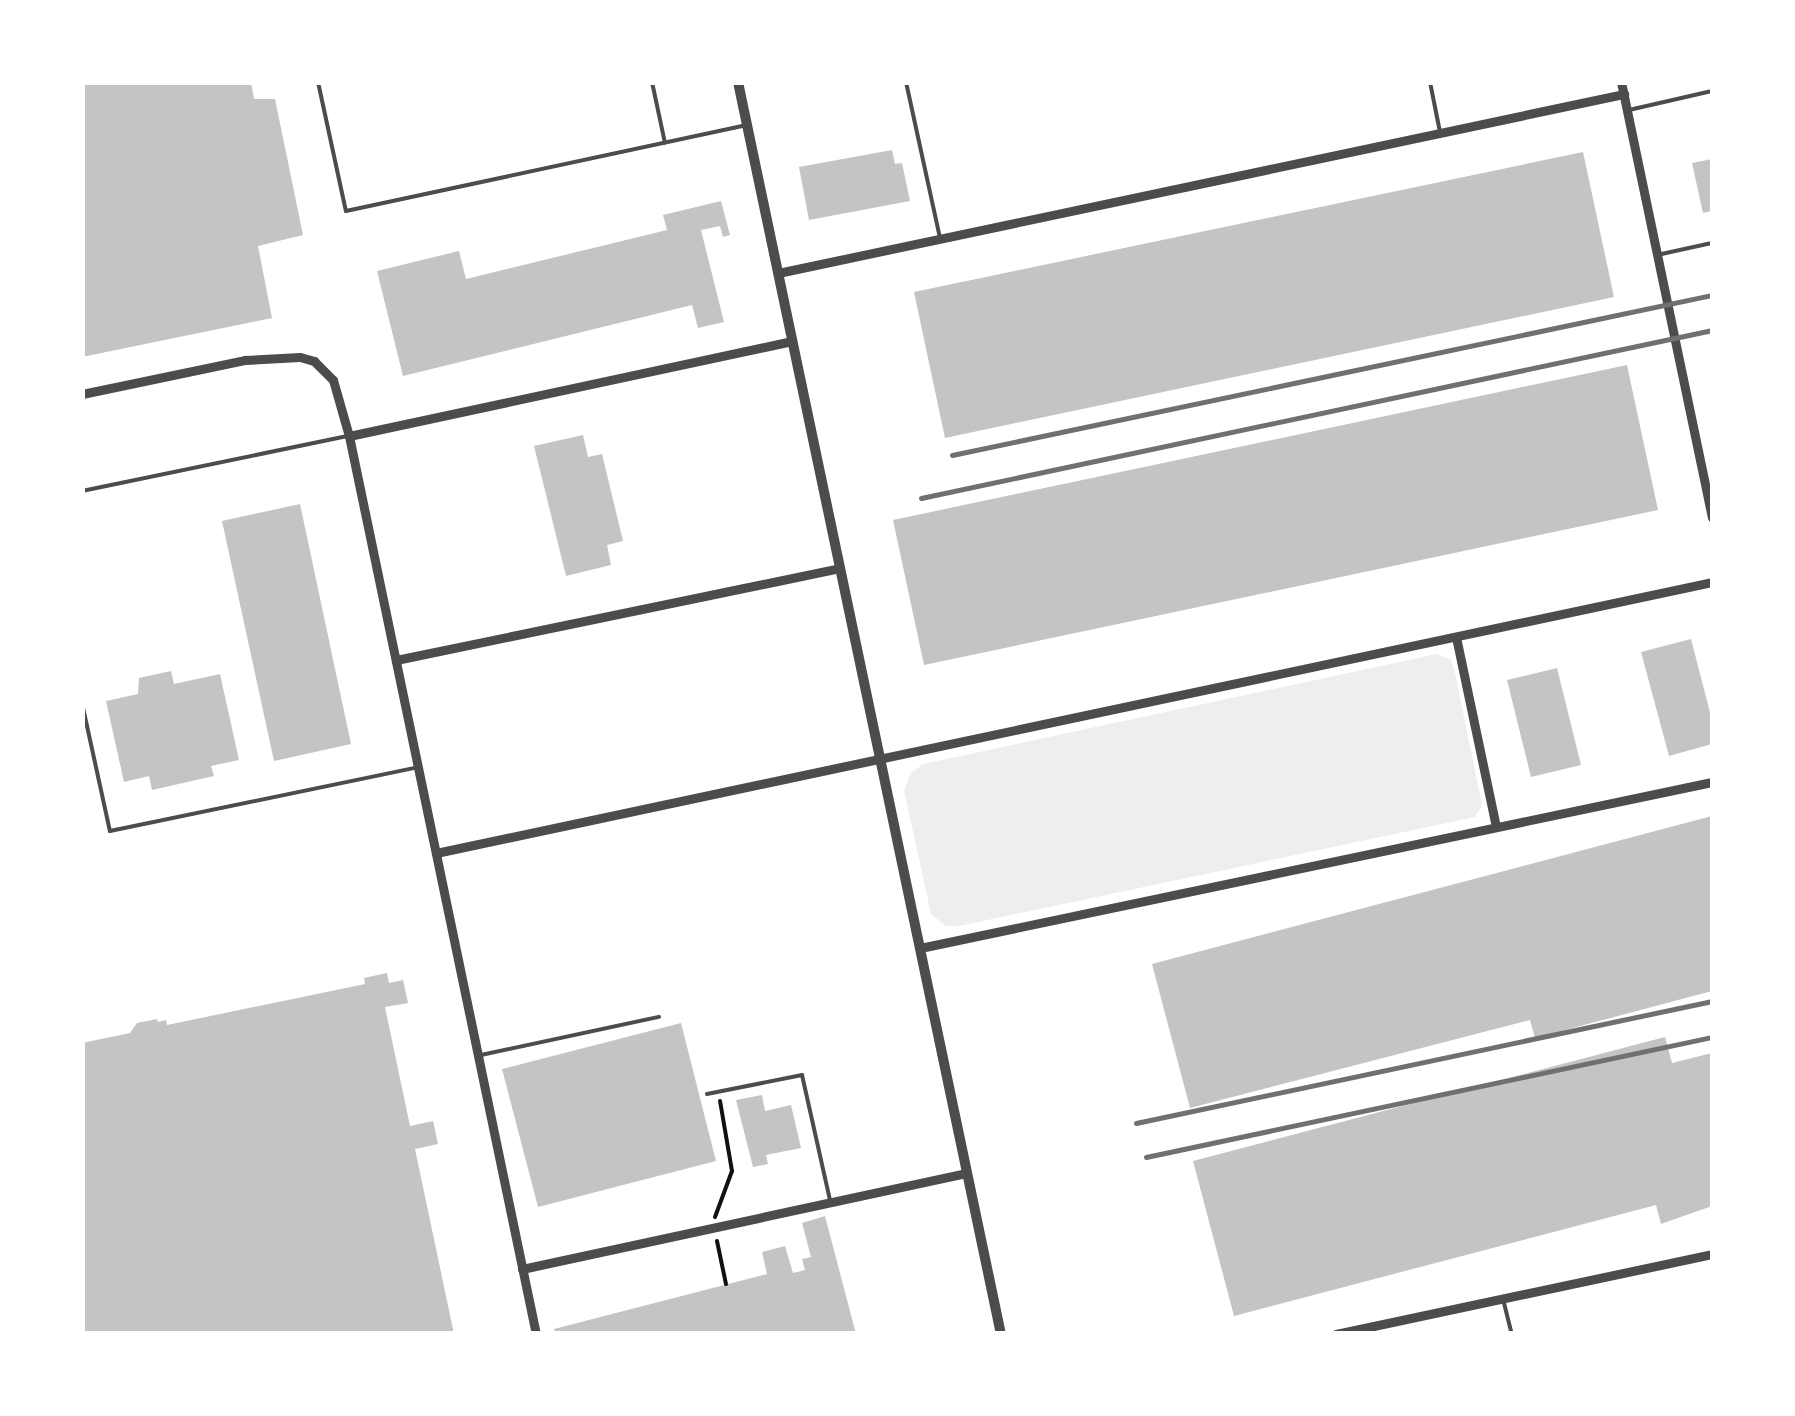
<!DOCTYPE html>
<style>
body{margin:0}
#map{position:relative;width:1795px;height:1416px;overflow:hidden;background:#fff;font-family:Overpass,sans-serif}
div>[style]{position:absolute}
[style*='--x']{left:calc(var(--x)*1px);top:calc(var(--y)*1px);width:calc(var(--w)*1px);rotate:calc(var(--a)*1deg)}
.green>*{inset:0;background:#eee}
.building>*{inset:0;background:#c4c4c4}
.path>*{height:4px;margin:-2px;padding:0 2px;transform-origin:2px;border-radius:2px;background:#111}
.service>*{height:4px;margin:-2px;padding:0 2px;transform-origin:2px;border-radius:2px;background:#4c4c4c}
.minor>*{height:9px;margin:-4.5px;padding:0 4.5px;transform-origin:4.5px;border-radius:4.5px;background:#4c4c4c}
.tertiary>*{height:10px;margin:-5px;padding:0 5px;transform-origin:5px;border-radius:5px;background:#4c4c4c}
.rail>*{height:5px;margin:-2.5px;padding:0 2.5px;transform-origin:2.5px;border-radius:2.5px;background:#707070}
span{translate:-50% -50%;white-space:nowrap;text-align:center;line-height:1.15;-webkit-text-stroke:8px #fff;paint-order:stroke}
.frame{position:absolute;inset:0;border:85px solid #fff;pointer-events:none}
</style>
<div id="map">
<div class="green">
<i style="clip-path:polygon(1437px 654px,1451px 660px,1454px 668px,1482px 805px,1475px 817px,959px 926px,946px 926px,931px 914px,904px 790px,911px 773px,923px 764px)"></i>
</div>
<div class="building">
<i style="clip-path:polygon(82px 82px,251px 82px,254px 99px,275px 99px,303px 235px,258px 246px,272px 318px,82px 357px)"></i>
<i style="clip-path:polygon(892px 150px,895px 164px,902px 163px,910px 201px,809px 220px,799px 167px)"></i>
<i style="clip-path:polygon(1583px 152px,1614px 297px,945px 438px,914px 292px)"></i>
<i style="clip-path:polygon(1712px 159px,1712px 211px,1703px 213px,1692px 163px)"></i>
<i style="clip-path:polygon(721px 201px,730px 235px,723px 237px,720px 226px,701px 230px,724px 322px,698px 328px,692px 305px,403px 376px,377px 271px,459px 251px,466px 279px,667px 230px,663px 215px)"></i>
<i style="clip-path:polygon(1627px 365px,1658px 510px,924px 665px,893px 520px)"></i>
<i style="clip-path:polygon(583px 435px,588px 457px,602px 454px,623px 541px,607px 545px,611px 565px,566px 576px,534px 446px)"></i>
<i style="clip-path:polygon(300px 504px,351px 744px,274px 761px,222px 521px)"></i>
<i style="clip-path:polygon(1691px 639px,1712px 720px,1712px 744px,1669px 756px,1641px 652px)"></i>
<i style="clip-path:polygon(1557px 668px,1581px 765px,1531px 777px,1507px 680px)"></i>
<i style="clip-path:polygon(171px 671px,174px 684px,220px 674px,239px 760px,211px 766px,214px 776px,152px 790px,149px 776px,124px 782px,106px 701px,138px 694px,139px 678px)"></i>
<i style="clip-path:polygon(1712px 816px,1712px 991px,1535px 1038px,1530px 1020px,1190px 1108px,1152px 964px)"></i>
<i style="clip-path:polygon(387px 973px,389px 983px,403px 980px,408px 1003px,385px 1007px,410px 1126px,433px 1121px,438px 1144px,415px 1149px,454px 1334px,82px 1334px,82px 1043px,130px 1033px,137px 1023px,157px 1019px,158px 1022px,166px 1020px,167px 1025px,365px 984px,364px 978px)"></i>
<i style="clip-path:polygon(681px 1023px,716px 1161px,538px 1207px,502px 1069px)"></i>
<i style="clip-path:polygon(1665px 1037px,1672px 1063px,1712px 1053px,1712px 1206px,1661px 1224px,1656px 1205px,1234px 1316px,1193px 1161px)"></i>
<i style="clip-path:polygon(762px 1095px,765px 1111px,791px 1105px,801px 1148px,766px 1155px,768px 1164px,753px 1167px,736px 1100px)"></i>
<i style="clip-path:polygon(825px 1216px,856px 1334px,555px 1334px,554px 1329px,767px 1274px,762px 1252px,785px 1246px,793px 1273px,805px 1270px,802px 1259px,811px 1257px,802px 1223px)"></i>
</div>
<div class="path">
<i style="--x:715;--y:1217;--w:49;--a:-69.7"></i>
<i style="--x:732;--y:1171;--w:71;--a:-99.7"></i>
<i style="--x:717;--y:1241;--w:44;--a:78.2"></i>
</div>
<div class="service">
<i style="--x:318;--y:82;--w:132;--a:77.8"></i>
<i style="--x:346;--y:211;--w:410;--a:-12.1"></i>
<i style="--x:652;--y:82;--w:62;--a:78"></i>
<i style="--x:906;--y:82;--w:160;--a:77.7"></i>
<i style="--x:1430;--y:82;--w:51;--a:78.7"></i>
<i style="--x:1629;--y:110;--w:85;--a:-12.9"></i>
<i style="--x:1657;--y:255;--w:56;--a:-12.3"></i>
<i style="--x:82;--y:491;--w:271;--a:-11.7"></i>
<i style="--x:82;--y:703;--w:131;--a:77.7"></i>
<i style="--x:110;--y:831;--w:315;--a:-11.7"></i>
<i style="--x:481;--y:1055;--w:182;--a:-12.1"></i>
<i style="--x:707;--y:1094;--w:97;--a:-11.3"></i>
<i style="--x:802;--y:1075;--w:128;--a:77.4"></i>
<i style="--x:1503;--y:1299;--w:36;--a:76"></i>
</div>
<div class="minor">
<i style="--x:1621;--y:82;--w:445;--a:78.2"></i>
<i style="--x:778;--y:273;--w:865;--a:-11.95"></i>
<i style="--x:82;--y:394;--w:167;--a:-11.8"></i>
<i style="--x:245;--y:360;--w:55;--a:-3.1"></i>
<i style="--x:300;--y:357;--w:15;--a:16"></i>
<i style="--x:314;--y:361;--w:27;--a:45"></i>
<i style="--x:333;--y:380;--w:58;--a:74.1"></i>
<i style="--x:349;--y:436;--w:917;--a:78.24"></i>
<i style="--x:349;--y:436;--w:452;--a:-12.1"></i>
<i style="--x:1456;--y:637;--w:194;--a:78.1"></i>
<i style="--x:396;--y:660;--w:453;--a:-11.7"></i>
<i style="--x:436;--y:853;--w:1304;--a:-11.99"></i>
<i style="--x:920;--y:948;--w:809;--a:-11.84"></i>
<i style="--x:522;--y:1269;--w:454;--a:-12.2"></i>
<i style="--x:1336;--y:1334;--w:384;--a:-12"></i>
</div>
<div class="tertiary">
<i style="--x:738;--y:82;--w:1279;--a:78.14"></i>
</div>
<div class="rail">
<i style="--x:952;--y:455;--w:777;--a:-11.89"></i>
<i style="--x:921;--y:498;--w:809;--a:-11.99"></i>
<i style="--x:1136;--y:1123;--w:589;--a:-11.96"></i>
<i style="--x:1146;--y:1157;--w:579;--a:-11.97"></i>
</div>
<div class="frame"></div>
</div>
